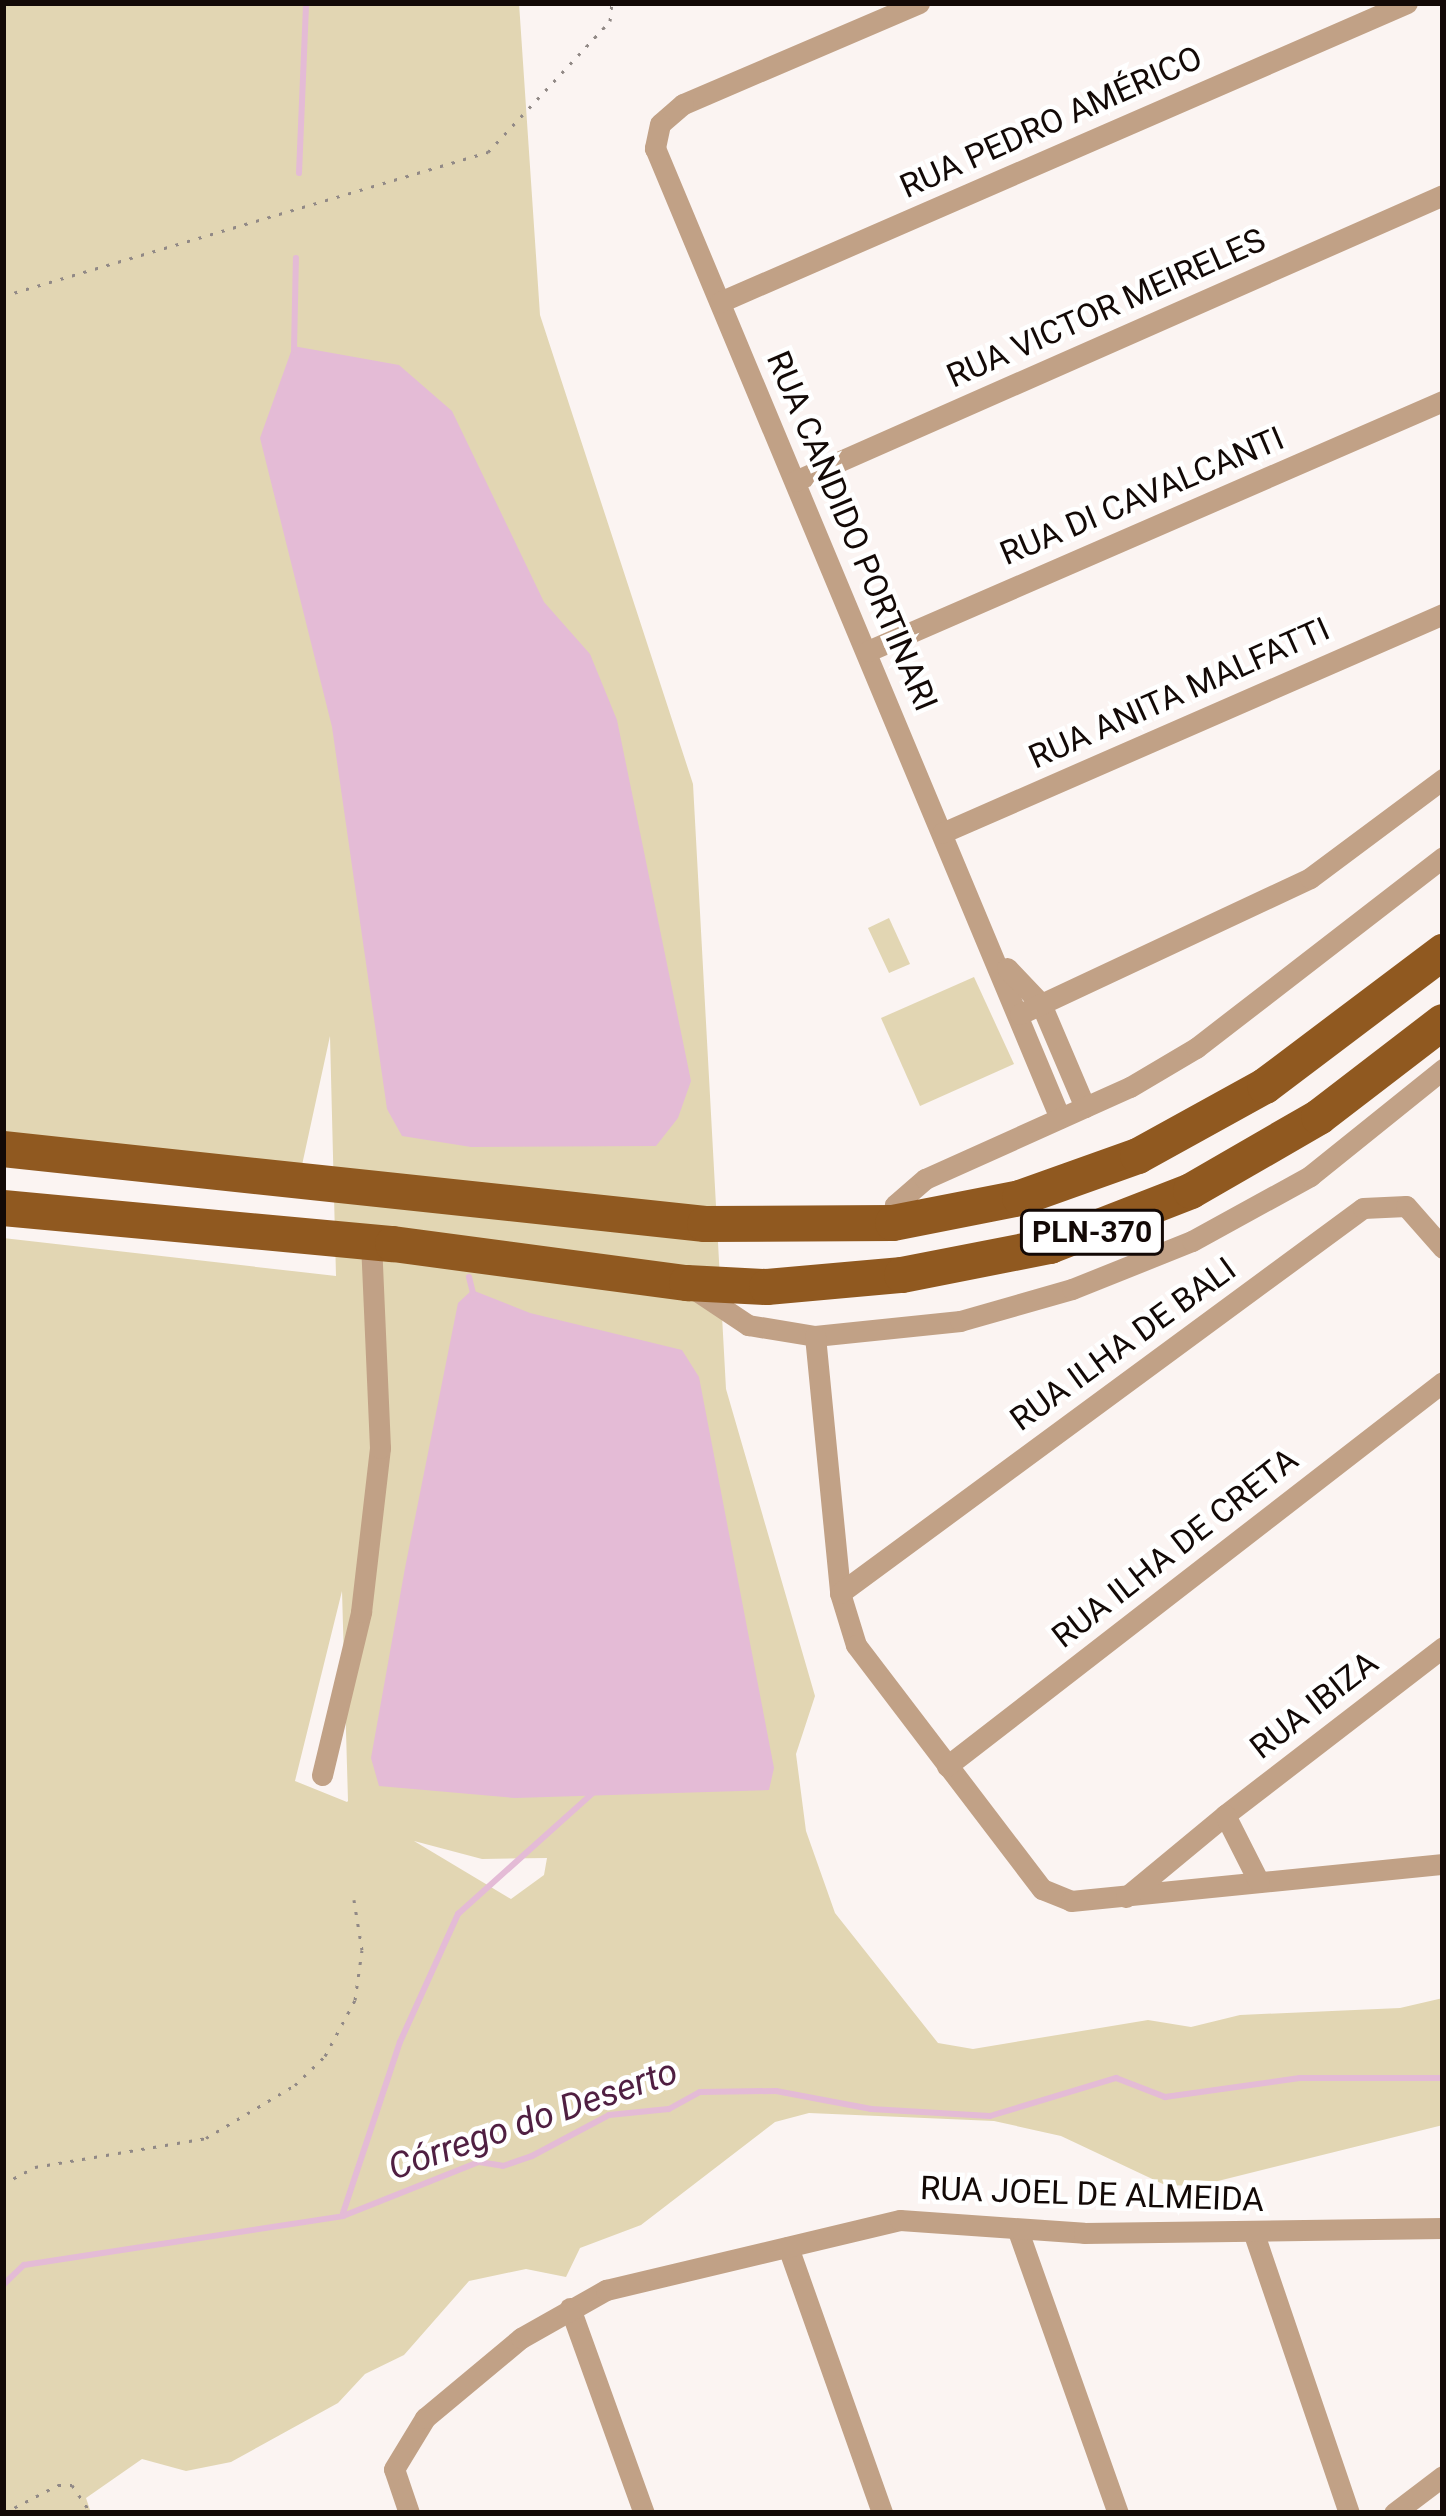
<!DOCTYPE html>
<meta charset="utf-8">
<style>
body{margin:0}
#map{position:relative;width:1446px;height:2516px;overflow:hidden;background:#fbf4f2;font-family:Roboto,sans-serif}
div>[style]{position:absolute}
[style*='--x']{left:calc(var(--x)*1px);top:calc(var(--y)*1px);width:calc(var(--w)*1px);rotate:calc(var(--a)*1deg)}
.green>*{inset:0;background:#e2d6b3}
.water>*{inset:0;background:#e4bbd6}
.stream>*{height:6px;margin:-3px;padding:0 3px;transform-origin:3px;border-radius:3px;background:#e4bbd6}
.path>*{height:3px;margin-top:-1.5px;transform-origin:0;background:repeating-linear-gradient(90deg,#918986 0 3px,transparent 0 12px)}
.street>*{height:21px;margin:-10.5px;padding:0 10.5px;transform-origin:10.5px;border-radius:10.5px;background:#c1a186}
.primary>*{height:36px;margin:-18px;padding:0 18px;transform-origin:18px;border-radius:18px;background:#905920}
span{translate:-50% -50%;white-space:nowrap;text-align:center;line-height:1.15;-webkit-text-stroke:9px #fff;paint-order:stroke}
.shield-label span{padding:3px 9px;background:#fff;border:3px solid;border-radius:9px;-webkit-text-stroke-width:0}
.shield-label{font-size:30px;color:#130906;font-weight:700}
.street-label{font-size:33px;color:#130906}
.water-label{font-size:36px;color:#501f42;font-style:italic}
.frame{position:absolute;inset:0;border:6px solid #130906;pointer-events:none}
</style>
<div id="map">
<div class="green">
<i style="clip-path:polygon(evenodd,3px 3px,519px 3px,540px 315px,693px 784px,726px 1389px,815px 1696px,796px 1754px,806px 1831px,835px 1913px,938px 2043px,973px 2049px,1148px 2020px,1191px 2027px,1240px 2015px,1400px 2008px,1443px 1998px,1443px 2125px,1198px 2186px,1165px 2185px,1061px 2136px,994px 2121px,809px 2113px,775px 2122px,641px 2225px,580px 2248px,566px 2277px,526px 2269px,469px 2281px,404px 2355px,365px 2374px,338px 2403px,231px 2462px,186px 2471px,142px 2459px,86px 2498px,91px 2513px,3px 2513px,3px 1238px,336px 1276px,330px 1036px,299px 1179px,3px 1149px,3px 3px,342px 1591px,348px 1801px,347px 1802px,295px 1781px,342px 1591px,3px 3px,414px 1841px,482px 1859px,547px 1858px,544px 1875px,511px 1899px,414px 1841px)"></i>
<i style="clip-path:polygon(889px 918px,910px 964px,889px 973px,868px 928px)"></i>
<i style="clip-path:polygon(974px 977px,1014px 1064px,920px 1106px,881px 1018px)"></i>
</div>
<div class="water">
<i style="clip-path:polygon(293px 346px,399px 365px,452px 411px,544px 602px,590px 654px,617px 720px,691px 1081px,678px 1118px,656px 1146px,471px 1147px,402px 1136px,387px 1109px,332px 727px,260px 438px)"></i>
<i style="clip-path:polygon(472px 1290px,530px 1313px,682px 1350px,699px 1377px,774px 1768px,769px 1790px,515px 1798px,379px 1786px,371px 1758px,405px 1568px,458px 1303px)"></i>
</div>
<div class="stream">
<i style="--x:299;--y:173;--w:170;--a:-87.6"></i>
<i style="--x:294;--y:350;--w:92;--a:-88.8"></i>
<i style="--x:469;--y:1277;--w:21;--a:76"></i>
<i style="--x:343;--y:2213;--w:180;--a:-71.6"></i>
<i style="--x:400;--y:2042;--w:141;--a:-65.6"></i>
<i style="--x:458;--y:1914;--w:181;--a:-41.9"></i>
<i style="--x:3;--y:2285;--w:29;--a:-44"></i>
<i style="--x:24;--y:2265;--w:323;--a:-8.7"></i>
<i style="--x:343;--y:2216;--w:146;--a:-21.7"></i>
<i style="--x:479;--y:2162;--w:24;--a:9"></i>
<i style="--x:503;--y:2166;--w:31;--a:-19"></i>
<i style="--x:532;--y:2156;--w:87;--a:-28"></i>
<i style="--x:609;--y:2115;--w:60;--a:-5.7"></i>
<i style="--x:669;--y:2109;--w:35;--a:-29"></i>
<i style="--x:700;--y:2092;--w:76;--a:-0.8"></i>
<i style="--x:776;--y:2091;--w:97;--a:10.7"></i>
<i style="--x:871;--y:2109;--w:119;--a:3.4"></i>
<i style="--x:990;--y:2116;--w:132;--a:-16.8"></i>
<i style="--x:1116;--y:2078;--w:53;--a:21.2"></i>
<i style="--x:1165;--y:2097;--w:136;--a:-8"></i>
<i style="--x:1300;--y:2078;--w:143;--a:0"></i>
</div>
<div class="path">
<i style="--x:3;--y:296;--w:506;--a:-16.54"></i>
<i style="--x:488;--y:152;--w:179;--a:-47"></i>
<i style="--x:610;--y:21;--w:18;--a:-84"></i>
<i style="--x:3;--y:2184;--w:36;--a:-28"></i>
<i style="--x:35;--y:2167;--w:173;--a:-9.6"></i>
<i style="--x:206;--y:2138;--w:104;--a:-30.8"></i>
<i style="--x:295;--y:2085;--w:42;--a:-44"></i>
<i style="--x:325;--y:2056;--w:64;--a:-61.8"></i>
<i style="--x:355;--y:2000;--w:50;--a:-82"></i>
<i style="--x:362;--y:1950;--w:51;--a:-99.1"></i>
<i style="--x:4;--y:2513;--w:61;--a:-27.4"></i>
<i style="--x:58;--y:2485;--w:14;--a:0"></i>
<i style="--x:72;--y:2485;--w:34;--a:56"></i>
</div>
<div class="street">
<i style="--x:919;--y:3;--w:257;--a:156.8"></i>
<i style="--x:683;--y:104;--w:30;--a:139"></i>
<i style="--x:660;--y:124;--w:25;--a:102"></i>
<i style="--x:655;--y:148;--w:1051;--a:67.34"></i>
<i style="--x:720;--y:302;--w:749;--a:-23.52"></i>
<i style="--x:795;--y:481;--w:708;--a:-23.81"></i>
<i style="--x:868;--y:651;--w:627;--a:-23.5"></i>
<i style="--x:942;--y:833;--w:547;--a:-23.61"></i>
<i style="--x:1007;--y:968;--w:50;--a:46.6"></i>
<i style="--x:1041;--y:1004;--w:112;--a:66.9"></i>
<i style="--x:1020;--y:1014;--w:320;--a:-25.1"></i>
<i style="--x:1310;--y:878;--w:166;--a:-36.7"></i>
<i style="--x:893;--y:1223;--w:18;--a:-84"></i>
<i style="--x:895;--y:1205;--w:40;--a:-41"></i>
<i style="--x:925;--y:1179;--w:225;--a:-24.2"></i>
<i style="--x:1130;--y:1087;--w:77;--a:-30.6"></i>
<i style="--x:1196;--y:1048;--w:312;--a:-37.7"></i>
<i style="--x:691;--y:1287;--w:69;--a:33.7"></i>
<i style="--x:748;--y:1325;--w:68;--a:9.3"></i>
<i style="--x:815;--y:1336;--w:146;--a:-5.9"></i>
<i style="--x:960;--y:1321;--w:116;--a:-15.9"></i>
<i style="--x:1072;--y:1289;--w:129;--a:-21.8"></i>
<i style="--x:1192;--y:1241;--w:135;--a:-28.8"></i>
<i style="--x:1310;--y:1176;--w:171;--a:-38.8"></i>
<i style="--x:815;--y:1336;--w:258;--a:84.4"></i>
<i style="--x:840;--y:1593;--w:54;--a:72.9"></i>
<i style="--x:856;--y:1645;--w:307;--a:52.7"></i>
<i style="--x:1042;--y:1889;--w:31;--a:22"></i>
<i style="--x:1071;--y:1901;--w:374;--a:-5.7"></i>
<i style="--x:840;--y:1593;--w:649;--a:-36.36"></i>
<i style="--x:1363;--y:1208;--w:43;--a:-2.7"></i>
<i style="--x:1406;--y:1206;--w:56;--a:48.6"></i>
<i style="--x:947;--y:1766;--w:627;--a:-37.75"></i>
<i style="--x:322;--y:1775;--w:168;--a:-76.5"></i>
<i style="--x:361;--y:1612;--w:165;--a:-83.4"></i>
<i style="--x:380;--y:1448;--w:207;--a:-92.5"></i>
<i style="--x:1225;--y:1815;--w:275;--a:-37.6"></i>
<i style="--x:1126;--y:1897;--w:129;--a:-39.6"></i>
<i style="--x:1225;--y:1815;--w:75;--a:63.1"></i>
<i style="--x:1018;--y:2231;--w:299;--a:70.5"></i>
<i style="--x:1254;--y:2234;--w:295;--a:71.2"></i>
<i style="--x:788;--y:2247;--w:282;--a:70.5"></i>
<i style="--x:570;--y:2308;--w:218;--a:70.2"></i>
<i style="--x:409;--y:2513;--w:46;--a:-108.8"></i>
<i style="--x:394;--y:2469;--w:60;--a:-58.7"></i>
<i style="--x:425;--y:2418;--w:125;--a:-39.8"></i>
<i style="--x:521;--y:2338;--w:98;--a:-29.5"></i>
<i style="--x:606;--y:2290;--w:302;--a:-13.4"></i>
<i style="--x:900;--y:2220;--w:184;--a:4"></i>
<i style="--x:1084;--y:2233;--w:359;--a:-0.8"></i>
<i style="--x:1394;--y:2513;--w:61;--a:-37.1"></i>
</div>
<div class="primary">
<i style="--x:3;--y:1149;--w:706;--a:6.1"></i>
<i style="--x:705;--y:1224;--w:188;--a:-0.3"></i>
<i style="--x:893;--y:1223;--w:129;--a:-11.1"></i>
<i style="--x:1020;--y:1198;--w:125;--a:-19.6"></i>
<i style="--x:1138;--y:1156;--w:145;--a:-28.9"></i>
<i style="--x:1265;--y:1086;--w:223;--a:-37"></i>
<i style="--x:3;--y:1208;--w:392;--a:5.3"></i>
<i style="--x:393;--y:1244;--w:297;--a:7.6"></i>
<i style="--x:687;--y:1283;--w:80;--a:2.9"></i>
<i style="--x:767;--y:1287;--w:136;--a:-5.1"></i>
<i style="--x:902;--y:1275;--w:151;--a:-11.1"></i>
<i style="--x:1050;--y:1246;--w:151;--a:-21.3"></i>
<i style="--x:1191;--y:1191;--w:148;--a:-30"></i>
<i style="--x:1319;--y:1117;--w:156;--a:-37.5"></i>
</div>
<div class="shield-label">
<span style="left:1092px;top:1232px">PLN-370</span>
</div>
<div class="street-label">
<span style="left:1051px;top:122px;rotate:-24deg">RUA PEDRO AMÉRICO</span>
<span style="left:1106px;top:308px;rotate:-24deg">RUA VICTOR MEIRELES</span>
<span style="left:1142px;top:496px;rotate:-23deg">RUA DI CAVALCANTI</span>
<span style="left:852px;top:531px;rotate:67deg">RUA CANDIDO PORTINARI</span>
<span style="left:1179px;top:693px;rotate:-24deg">RUA ANITA MALFATTI</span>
<span style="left:1123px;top:1344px;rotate:-36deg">RUA ILHA DE BALI</span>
<span style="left:1175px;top:1548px;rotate:-38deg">RUA ILHA DE CRETA</span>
<span style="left:1314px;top:1705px;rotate:-38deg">RUA IBIZA</span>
<span style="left:1092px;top:2194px;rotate:2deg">RUA JOEL DE ALMEIDA</span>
</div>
<div class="water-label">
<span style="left:533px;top:2120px;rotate:-19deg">Córrego do Deserto</span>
</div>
<div class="frame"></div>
</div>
